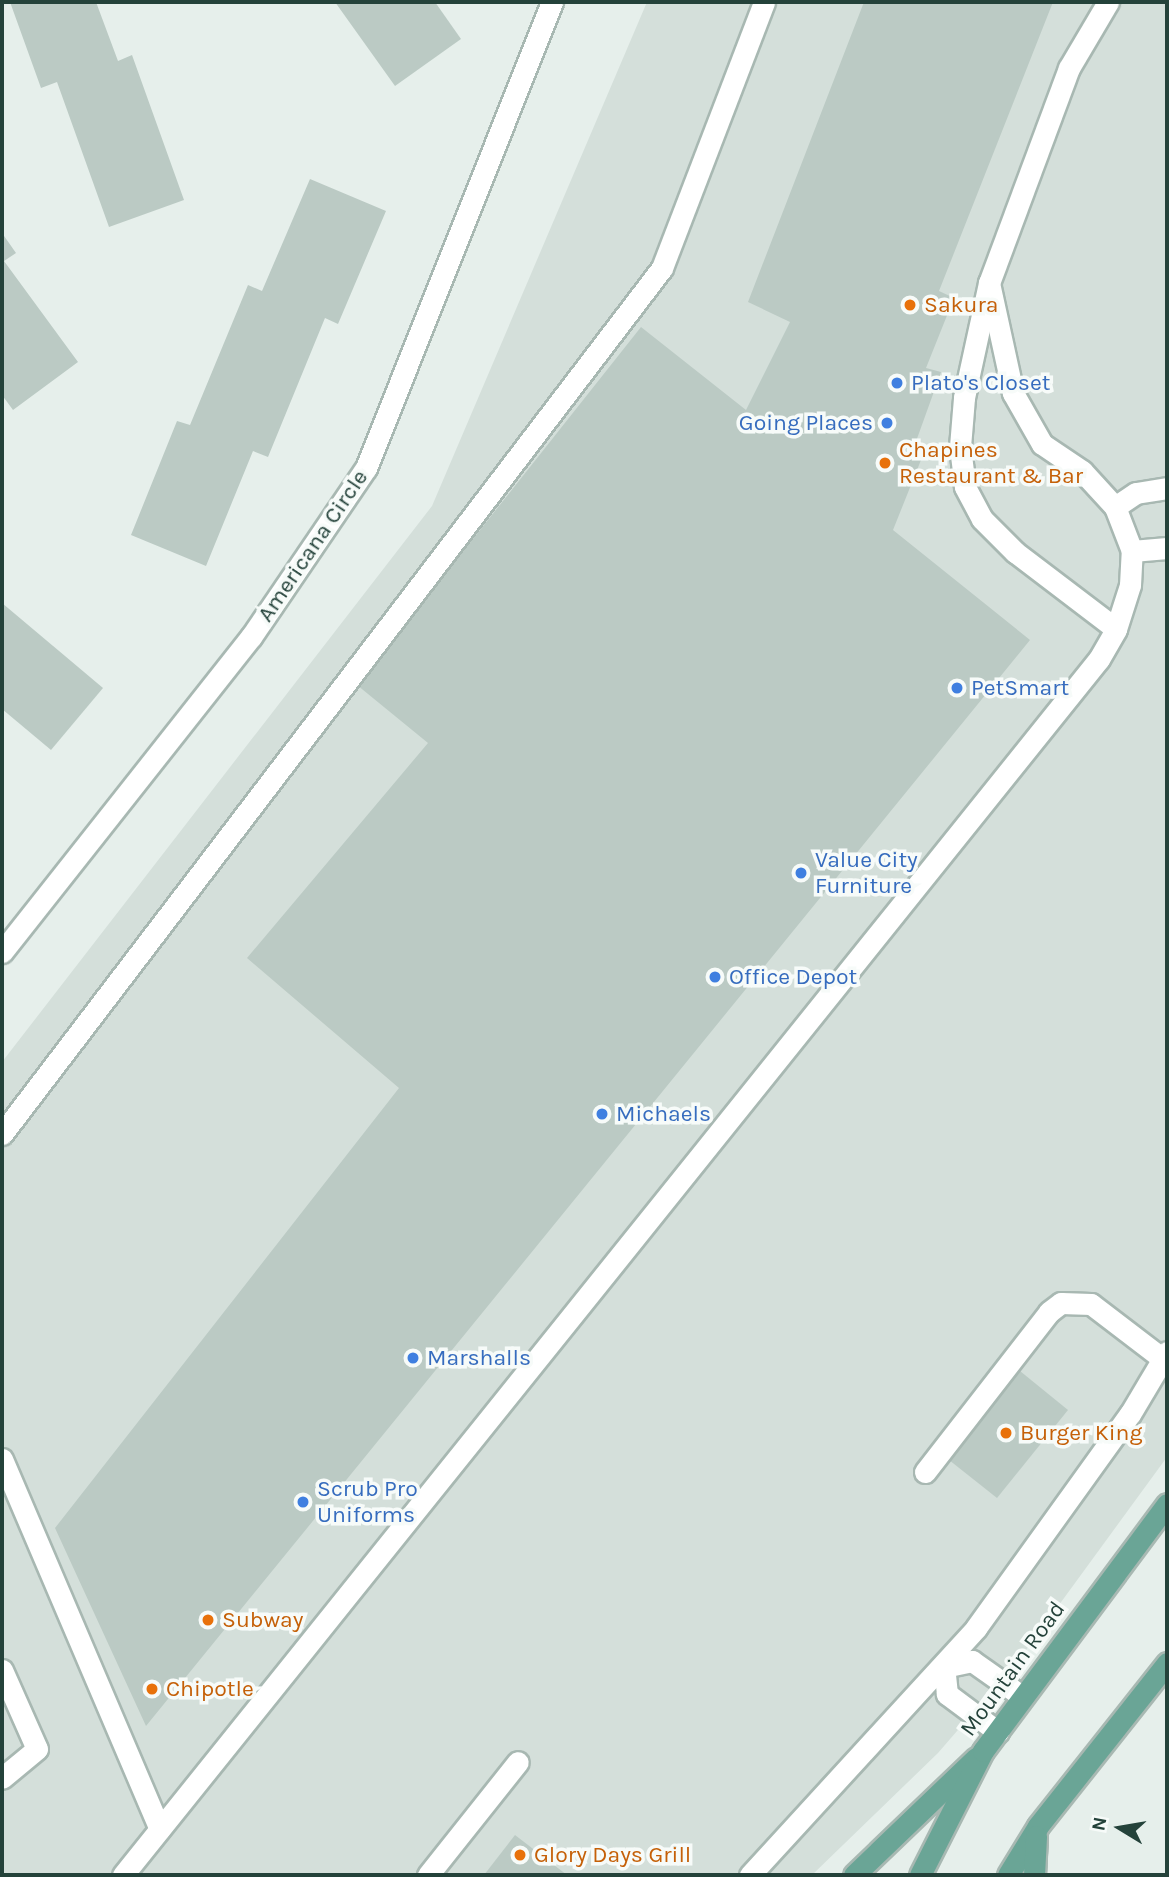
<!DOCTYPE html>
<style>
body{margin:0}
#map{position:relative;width:1169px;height:1877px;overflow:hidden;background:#e6efeb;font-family:Karla,sans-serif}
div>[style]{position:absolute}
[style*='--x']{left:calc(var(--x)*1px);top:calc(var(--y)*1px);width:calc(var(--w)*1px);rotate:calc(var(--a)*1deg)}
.built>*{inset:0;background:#d4dfda}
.building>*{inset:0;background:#bbcac4}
.roads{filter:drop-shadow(2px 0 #a8b8b2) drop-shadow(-2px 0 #a8b8b2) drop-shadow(0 2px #a8b8b2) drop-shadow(0 -2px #a8b8b2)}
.minor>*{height:21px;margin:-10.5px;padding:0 10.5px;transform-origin:10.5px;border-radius:10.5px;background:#fff}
.major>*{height:21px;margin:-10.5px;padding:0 10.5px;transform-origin:10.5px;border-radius:10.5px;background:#6aa596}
.dots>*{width:19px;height:19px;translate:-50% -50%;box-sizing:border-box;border:4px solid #f7fbf9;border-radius:50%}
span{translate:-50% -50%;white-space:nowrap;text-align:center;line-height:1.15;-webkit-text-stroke:7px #f7fbf9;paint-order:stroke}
.food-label{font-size:23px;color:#c56008}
.left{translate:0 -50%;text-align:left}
.shop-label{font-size:23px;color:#366cbe}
.right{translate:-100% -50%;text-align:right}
.street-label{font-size:23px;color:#24423a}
.frame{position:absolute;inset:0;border:4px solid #24423a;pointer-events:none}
.north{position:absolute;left:1085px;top:1793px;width:70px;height:70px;-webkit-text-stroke:5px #f7fbf9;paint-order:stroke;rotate:281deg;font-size:19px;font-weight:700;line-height:28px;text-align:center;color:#24423a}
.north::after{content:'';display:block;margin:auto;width:24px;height:32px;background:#24423a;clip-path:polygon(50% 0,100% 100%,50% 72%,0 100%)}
</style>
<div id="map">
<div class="built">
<i style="clip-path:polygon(647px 2px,1167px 2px,1167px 1457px,1021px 1657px,938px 1753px,812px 1875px,2px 1875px,2px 1062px,432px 506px)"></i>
</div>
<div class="building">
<i style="clip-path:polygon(10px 2px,96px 2px,118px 61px,132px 55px,184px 200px,109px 227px,57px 82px,41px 88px)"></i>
<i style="clip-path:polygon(335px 2px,435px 2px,461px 39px,395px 86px)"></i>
<i style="clip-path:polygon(864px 2px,1053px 2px,939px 291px,954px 298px,926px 368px,941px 372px,914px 447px,925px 450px,893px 530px,1030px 640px,146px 1726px,55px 1528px,399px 1088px,247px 958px,428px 743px,357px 685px,641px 327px,746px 410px,790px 322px,748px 302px)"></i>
<i style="clip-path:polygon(310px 179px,386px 211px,338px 324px,325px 318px,268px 457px,253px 451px,206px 566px,131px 535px,177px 421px,190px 425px,248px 285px,262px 291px)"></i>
<i style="clip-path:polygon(2px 233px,16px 253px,4px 261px,78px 362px,13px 410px,2px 395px)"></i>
<i style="clip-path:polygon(2px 603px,103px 688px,51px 750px,2px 709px)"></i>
<i style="clip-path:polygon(1015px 1367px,1068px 1410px,997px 1498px,944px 1456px)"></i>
<i style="clip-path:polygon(515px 1835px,567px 1875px,484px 1875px)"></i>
</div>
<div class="roads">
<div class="minor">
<i style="--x:1108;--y:2;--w:77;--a:120.6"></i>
<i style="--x:1069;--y:68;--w:229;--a:110.4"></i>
<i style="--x:989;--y:283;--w:118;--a:102.3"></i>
<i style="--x:964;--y:398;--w:49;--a:94.7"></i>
<i style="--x:960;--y:447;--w:40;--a:82.9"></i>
<i style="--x:965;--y:487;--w:36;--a:62"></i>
<i style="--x:982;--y:519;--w:47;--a:45"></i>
<i style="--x:1015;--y:552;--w:127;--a:37.3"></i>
<i style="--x:1115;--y:507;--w:25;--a:-34"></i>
<i style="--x:1136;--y:493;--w:31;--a:-9"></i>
<i style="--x:1132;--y:551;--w:35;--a:-5"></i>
<i style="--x:2;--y:952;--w:402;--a:-51.7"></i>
<i style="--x:251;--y:637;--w:204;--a:-55.8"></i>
<i style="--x:366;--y:468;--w:502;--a:-68.24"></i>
<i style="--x:2;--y:1134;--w:1089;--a:-52.69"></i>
<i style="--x:662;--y:268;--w:285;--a:-69"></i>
<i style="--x:2;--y:1459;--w:402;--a:66.9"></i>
<i style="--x:925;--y:1472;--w:202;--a:-52.2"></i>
<i style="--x:1049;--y:1312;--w:15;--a:-37"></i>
<i style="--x:1061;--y:1303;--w:30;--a:2"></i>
<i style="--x:1091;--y:1304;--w:91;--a:37.4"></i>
<i style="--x:2;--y:1670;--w:86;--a:66.1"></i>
<i style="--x:37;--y:1749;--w:45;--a:140.4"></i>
<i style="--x:998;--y:1732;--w:64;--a:-143.3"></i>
<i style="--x:947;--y:1694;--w:27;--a:-96"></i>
<i style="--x:944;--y:1667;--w:29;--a:-12"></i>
<i style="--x:972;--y:1661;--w:62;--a:35.2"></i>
<i style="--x:123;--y:1875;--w:1559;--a:-51.25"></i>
<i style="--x:1099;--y:659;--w:34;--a:-60"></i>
<i style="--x:1116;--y:629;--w:46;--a:-72.3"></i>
<i style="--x:1130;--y:585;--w:34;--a:-87"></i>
<i style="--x:1132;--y:551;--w:47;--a:-111.1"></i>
<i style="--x:1115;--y:507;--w:49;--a:-132.5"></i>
<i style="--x:1082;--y:471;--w:48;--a:-146"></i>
<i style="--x:1042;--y:444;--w:59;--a:-119.6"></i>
<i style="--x:1013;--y:393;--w:113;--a:-102.3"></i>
<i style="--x:428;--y:1875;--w:144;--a:-51.5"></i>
<i style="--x:750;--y:1875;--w:335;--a:-47.5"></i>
<i style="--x:976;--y:1628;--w:264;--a:-54.3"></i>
<i style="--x:1130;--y:1414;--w:72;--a:-59.2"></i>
</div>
<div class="major">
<i style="--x:854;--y:1875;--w:169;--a:-43.8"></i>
<i style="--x:920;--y:1875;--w:139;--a:-63.1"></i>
<i style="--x:983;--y:1751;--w:308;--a:-53.3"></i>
<i style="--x:1008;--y:1875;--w:57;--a:-58.5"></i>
<i style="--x:1038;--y:1826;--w:208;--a:-51.6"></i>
<i style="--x:1034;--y:1875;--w:39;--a:-87"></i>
</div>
</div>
<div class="dots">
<i style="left:910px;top:305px;background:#e8710a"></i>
<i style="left:897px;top:383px;background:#3f7fe0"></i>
<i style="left:887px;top:423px;background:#3f7fe0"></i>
<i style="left:885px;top:463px;background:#e8710a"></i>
<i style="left:957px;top:688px;background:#3f7fe0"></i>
<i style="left:801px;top:873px;background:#3f7fe0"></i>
<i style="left:715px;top:977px;background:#3f7fe0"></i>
<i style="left:602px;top:1114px;background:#3f7fe0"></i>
<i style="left:413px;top:1358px;background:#3f7fe0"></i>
<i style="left:1006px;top:1433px;background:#e8710a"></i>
<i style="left:303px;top:1502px;background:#3f7fe0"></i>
<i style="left:208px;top:1620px;background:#e8710a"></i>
<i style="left:152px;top:1689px;background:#e8710a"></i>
<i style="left:520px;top:1855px;background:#e8710a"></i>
</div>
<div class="food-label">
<span class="left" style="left:924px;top:305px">Sakura</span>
<span class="left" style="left:899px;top:463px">Chapines<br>Restaurant &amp; Bar</span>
<span class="left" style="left:1020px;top:1433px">Burger King</span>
<span class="left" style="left:222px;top:1620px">Subway</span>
<span class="left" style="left:166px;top:1689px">Chipotle</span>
<span class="left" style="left:534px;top:1855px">Glory Days Grill</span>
</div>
<div class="shop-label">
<span class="left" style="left:911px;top:383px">Plato's Closet</span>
<span class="right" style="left:873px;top:423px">Going Places</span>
<span class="left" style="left:971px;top:688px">PetSmart</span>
<span class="left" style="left:815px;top:873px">Value City<br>Furniture</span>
<span class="left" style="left:729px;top:977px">Office Depot</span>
<span class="left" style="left:616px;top:1114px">Michaels</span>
<span class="left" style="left:427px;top:1358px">Marshalls</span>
<span class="left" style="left:317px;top:1502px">Scrub Pro<br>Uniforms</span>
</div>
<div class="street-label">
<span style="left:313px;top:546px;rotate:-56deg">Americana Circle</span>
<span style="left:1013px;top:1669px;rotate:-54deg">Mountain Road</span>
</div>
<div class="frame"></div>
<div class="north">N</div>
</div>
